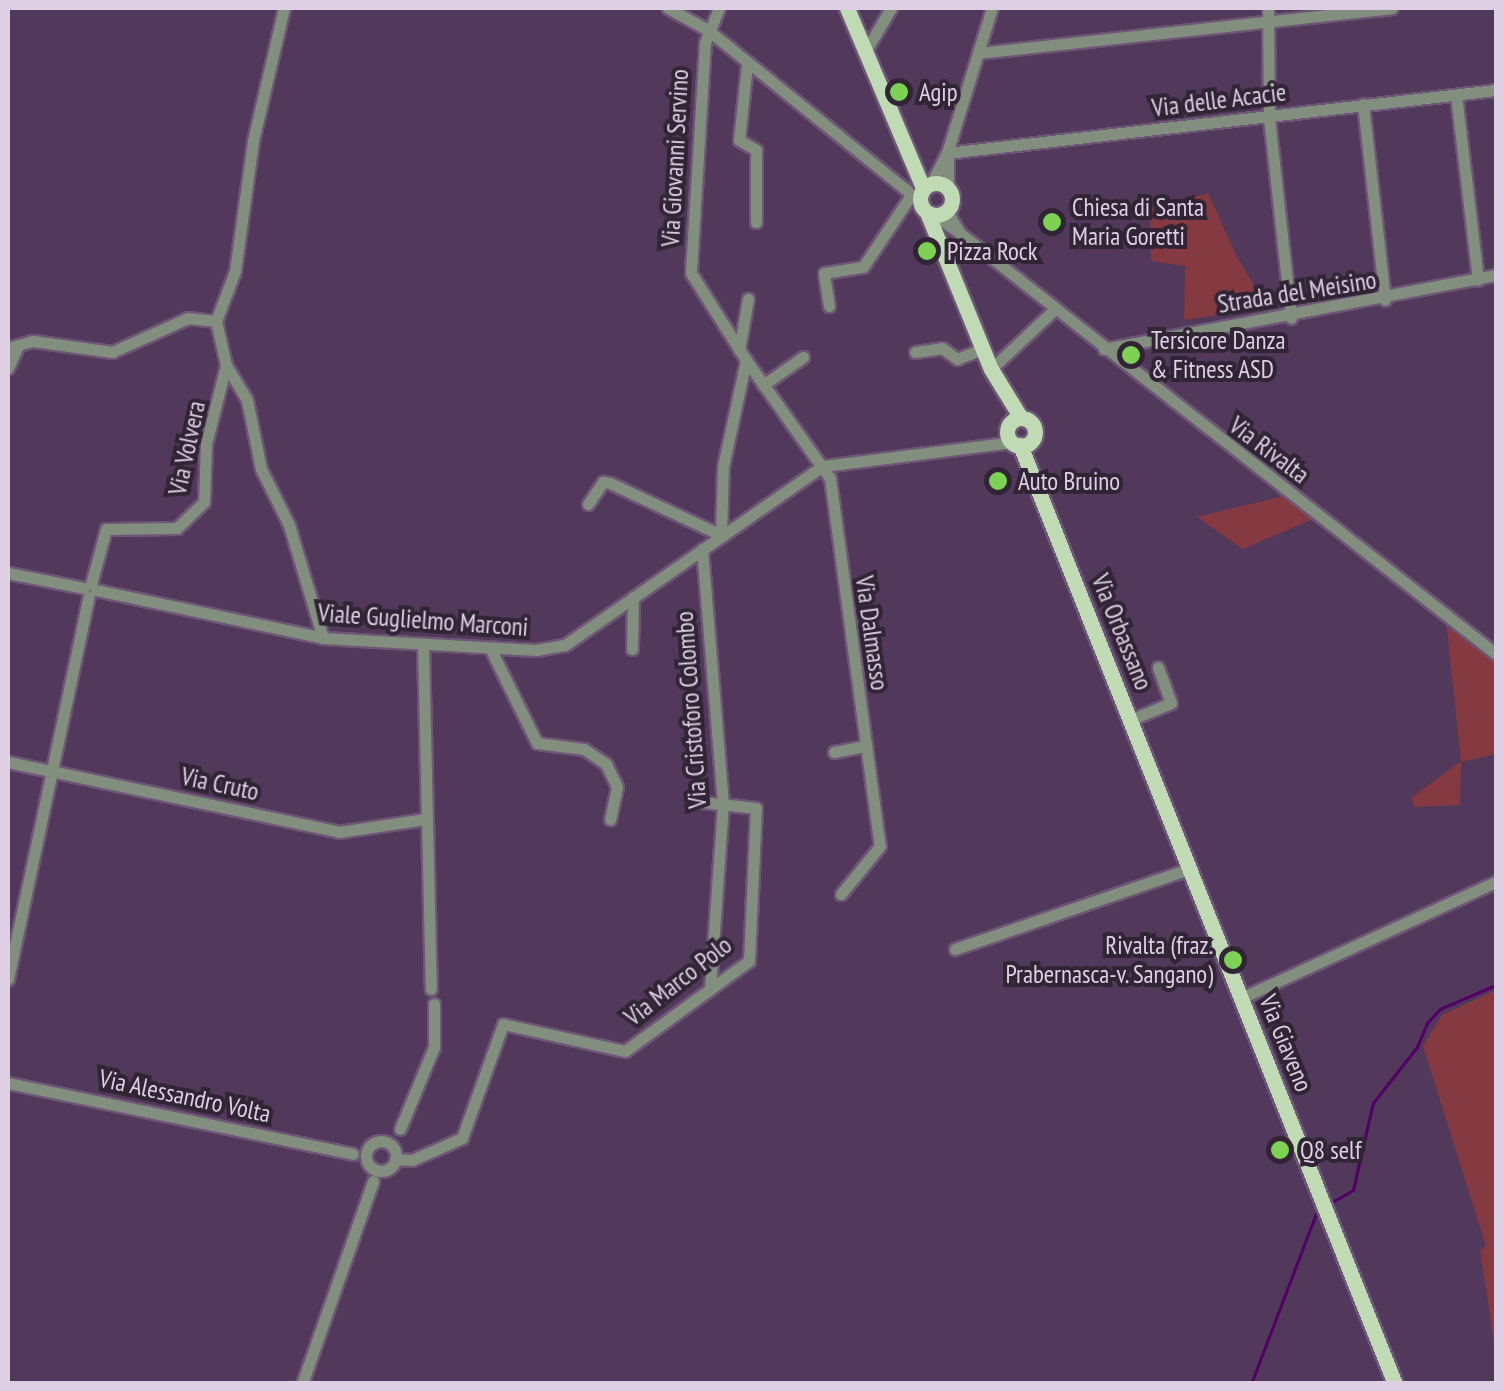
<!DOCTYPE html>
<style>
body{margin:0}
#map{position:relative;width:1504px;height:1391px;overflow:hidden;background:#52385b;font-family:"PT Sans Narrow",sans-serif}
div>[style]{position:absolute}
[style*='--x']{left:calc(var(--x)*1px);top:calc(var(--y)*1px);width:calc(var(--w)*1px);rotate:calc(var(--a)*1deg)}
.green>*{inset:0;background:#853a41}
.stream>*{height:2.5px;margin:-1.25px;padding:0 1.25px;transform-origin:1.25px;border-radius:1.25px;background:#510166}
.roads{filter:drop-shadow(2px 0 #6e5676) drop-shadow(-2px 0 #6e5676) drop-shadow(0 2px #6e5676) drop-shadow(0 -2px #6e5676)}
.minor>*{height:11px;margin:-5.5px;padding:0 5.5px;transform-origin:5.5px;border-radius:5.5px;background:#838f7e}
.minor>.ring{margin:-5.5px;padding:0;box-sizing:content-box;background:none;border:11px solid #838f7e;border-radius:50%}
.major>*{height:15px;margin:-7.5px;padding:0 7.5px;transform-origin:7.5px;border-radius:7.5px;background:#c0dab6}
.major>.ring{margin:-7.5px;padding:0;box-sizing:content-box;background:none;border:15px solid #c0dab6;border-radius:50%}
.dots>*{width:28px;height:28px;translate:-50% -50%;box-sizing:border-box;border:5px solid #312535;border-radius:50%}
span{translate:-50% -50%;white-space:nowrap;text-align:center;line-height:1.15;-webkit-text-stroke:8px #312535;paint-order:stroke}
.poi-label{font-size:25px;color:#decfe4}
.left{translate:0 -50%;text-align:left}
.right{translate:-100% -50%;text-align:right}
.street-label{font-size:25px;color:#decfe4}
.frame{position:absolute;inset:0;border:10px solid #decfe4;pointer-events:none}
</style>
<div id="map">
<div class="green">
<i style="clip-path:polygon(1208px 193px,1236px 255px,1267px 308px,1184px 320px,1185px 266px,1151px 261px,1150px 209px)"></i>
<i style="clip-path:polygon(1283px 496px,1313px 519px,1243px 549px,1197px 517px)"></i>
<i style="clip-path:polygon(1446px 620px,1496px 659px,1496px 754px,1461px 762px,1460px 805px,1415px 807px,1411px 798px,1461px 761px)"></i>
<i style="clip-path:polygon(1496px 990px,1496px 1355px,1480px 1250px,1486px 1246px,1423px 1046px,1442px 1015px)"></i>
</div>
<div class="stream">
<i style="--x:1334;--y:1201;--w:22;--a:-30"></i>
<i style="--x:1353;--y:1190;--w:89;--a:-77.1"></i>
<i style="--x:1373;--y:1103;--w:71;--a:-51.8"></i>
<i style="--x:1417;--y:1047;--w:26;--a:-67"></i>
<i style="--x:1427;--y:1023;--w:19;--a:-47"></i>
<i style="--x:1440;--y:1009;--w:61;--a:-23.2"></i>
<i style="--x:1251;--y:1384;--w:185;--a:-69.1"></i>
</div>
<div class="roads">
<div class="minor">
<i style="--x:668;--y:8;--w:46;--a:28.8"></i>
<i style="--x:708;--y:30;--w:277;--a:38.9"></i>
<i style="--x:719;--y:8;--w:37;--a:112"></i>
<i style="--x:705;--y:42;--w:231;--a:93.5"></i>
<i style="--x:691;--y:273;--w:103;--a:57.7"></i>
<i style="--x:746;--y:360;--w:108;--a:102.2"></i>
<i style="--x:723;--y:466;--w:69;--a:91.7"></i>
<i style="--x:1268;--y:8;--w:110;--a:89.5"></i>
<i style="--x:1269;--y:118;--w:201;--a:83.7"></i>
<i style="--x:865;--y:52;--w:51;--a:-59.4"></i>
<i style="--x:978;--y:53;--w:416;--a:-6.2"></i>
<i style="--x:747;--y:64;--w:76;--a:96"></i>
<i style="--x:739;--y:140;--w:20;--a:30"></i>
<i style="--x:756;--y:150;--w:72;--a:90"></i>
<i style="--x:1456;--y:95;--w:186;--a:83.2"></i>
<i style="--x:1363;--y:104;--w:197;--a:83.6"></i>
<i style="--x:947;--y:153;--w:553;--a:-6.55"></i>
<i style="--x:948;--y:157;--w:32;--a:90"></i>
<i style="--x:933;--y:180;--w:30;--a:-63"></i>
<i style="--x:947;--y:153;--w:152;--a:-72.8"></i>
<i style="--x:940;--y:219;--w:24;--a:35"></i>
<i style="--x:960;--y:233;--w:26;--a:-121"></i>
<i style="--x:960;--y:233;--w:682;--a:38.15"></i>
<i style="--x:829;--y:306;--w:33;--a:-99"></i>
<i style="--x:824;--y:273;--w:39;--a:-9"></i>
<i style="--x:863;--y:267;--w:83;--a:-56.3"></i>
<i style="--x:8;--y:348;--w:26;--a:-16"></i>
<i style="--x:33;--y:341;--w:80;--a:7.9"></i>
<i style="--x:112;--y:352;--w:83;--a:-24.1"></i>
<i style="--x:188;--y:318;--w:28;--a:6"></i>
<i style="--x:1104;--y:349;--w:399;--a:-10.7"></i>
<i style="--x:739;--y:350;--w:52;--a:-80"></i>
<i style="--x:915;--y:352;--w:27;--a:-8"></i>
<i style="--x:942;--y:348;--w:19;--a:36"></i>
<i style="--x:957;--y:359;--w:27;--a:-22"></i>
<i style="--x:746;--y:360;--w:145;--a:54.6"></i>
<i style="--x:830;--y:478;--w:371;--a:82.3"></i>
<i style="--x:880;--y:846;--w:62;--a:129.1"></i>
<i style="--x:226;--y:365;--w:41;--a:59"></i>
<i style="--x:247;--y:400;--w:70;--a:78.5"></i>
<i style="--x:261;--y:469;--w:63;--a:63.4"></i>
<i style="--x:289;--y:525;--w:118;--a:73.3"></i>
<i style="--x:8;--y:368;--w:22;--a:-66"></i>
<i style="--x:991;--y:369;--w:88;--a:-43.2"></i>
<i style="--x:763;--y:385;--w:49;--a:-35"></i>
<i style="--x:588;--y:504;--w:27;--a:-56"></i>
<i style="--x:603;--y:482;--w:7;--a:8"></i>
<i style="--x:610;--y:483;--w:123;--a:25.1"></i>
<i style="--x:702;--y:549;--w:255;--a:85.3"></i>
<i style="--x:723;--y:803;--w:184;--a:94"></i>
<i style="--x:8;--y:573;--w:77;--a:11.2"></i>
<i style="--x:91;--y:584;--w:57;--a:-74.7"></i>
<i style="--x:106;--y:529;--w:71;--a:-0.8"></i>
<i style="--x:177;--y:528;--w:37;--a:-44"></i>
<i style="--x:204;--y:502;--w:58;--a:-88"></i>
<i style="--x:206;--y:444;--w:81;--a:-75.8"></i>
<i style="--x:226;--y:365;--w:45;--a:-102.8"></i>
<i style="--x:216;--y:321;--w:53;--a:-69.2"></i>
<i style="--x:235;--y:271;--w:131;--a:-82.1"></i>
<i style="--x:253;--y:141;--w:137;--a:-76.9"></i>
<i style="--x:96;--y:590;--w:232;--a:11.9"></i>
<i style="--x:323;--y:638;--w:213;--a:3.2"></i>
<i style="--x:536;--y:650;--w:29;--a:-10"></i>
<i style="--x:565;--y:645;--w:314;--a:-34.8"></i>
<i style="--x:823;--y:466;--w:191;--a:-7.2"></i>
<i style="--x:423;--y:644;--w:345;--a:88.7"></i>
<i style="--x:490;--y:648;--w:106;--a:63.7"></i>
<i style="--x:537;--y:743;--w:47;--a:7.3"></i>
<i style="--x:584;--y:749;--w:27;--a:34"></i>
<i style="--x:606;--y:764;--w:25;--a:64"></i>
<i style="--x:617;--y:787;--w:33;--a:102"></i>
<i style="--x:632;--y:649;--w:52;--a:-88.9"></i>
<i style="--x:1130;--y:720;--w:44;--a:-22.5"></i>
<i style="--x:1171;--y:703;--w:38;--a:-110"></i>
<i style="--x:834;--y:752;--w:33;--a:-11"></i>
<i style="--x:8;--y:762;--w:338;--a:11.9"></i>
<i style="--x:339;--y:832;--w:87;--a:-8.6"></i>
<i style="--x:955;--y:949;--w:247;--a:-18.9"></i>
<i style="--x:8;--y:979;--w:391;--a:-78.1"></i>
<i style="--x:1241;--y:998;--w:280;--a:-24.5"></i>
<i style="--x:8;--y:1083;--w:352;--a:11.6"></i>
<i style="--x:400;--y:1129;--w:89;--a:-67.5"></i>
<i style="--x:434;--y:1047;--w:43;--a:-90"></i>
<i class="ring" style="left:366px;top:1141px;width:19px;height:19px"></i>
<i style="--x:395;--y:1159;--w:17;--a:3"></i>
<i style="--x:412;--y:1160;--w:55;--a:-23.7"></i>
<i style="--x:462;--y:1138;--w:121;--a:-70.2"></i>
<i style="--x:503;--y:1024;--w:125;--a:12.5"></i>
<i style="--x:625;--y:1051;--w:153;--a:-36"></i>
<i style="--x:749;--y:961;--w:153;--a:-87.4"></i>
<i style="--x:756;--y:808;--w:63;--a:-173.7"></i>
<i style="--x:302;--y:1384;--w:215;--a:-70.7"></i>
</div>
<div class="major">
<i style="--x:847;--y:8;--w:195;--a:67.1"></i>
<i class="ring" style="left:920px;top:183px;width:17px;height:17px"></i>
<i style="--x:928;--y:215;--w:166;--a:67.8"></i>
<i style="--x:991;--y:369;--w:57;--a:58.5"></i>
<i class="ring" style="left:1007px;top:418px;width:13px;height:13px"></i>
<i style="--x:1020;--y:445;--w:1011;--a:68.23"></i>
</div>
</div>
<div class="dots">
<i style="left:899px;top:92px;background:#7dd154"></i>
<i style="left:1052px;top:222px;background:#7dd154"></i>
<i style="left:927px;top:251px;background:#7dd154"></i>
<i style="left:1131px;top:355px;background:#7dd154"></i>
<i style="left:998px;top:481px;background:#7dd154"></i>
<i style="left:1233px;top:960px;background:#7dd154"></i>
<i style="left:1280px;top:1150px;background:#7dd154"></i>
</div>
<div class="poi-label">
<span class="left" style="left:919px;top:92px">Agip</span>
<span class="left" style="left:1072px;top:222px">Chiesa di Santa<br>Maria Goretti</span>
<span class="left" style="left:947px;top:251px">Pizza Rock</span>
<span class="left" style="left:1151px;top:355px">Tersicore Danza<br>&amp; Fitness ASD</span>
<span class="left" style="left:1018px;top:481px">Auto Bruino</span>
<span class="right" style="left:1213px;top:960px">Rivalta (fraz.<br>Prabernasca-v. Sangano)</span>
<span class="left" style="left:1300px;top:1150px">Q8 self</span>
</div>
<div class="street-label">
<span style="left:1219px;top:100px;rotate:-7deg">Via delle Acacie</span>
<span style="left:675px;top:158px;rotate:-87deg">Via Giovanni Servino</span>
<span style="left:1297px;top:292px;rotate:-9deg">Strada del Meisino</span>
<span style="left:187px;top:448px;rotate:-78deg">Via Volvera</span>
<span style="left:1269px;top:450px;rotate:37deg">Via Rivalta</span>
<span style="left:423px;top:620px;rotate:4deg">Viale Guglielmo Marconi</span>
<span style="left:1122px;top:632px;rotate:68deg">Via Orbassano</span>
<span style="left:872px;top:633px;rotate:82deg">Via Dalmasso</span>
<span style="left:691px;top:710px;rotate:-94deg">Via Cristoforo Colombo</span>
<span style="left:220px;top:784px;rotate:12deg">Via Cruto</span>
<span style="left:678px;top:981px;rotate:-38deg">Via Marco Polo</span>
<span style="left:1286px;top:1043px;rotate:68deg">Via Giaveno</span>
<span style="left:185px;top:1096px;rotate:12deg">Via Alessandro Volta</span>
</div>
<div class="frame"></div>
</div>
